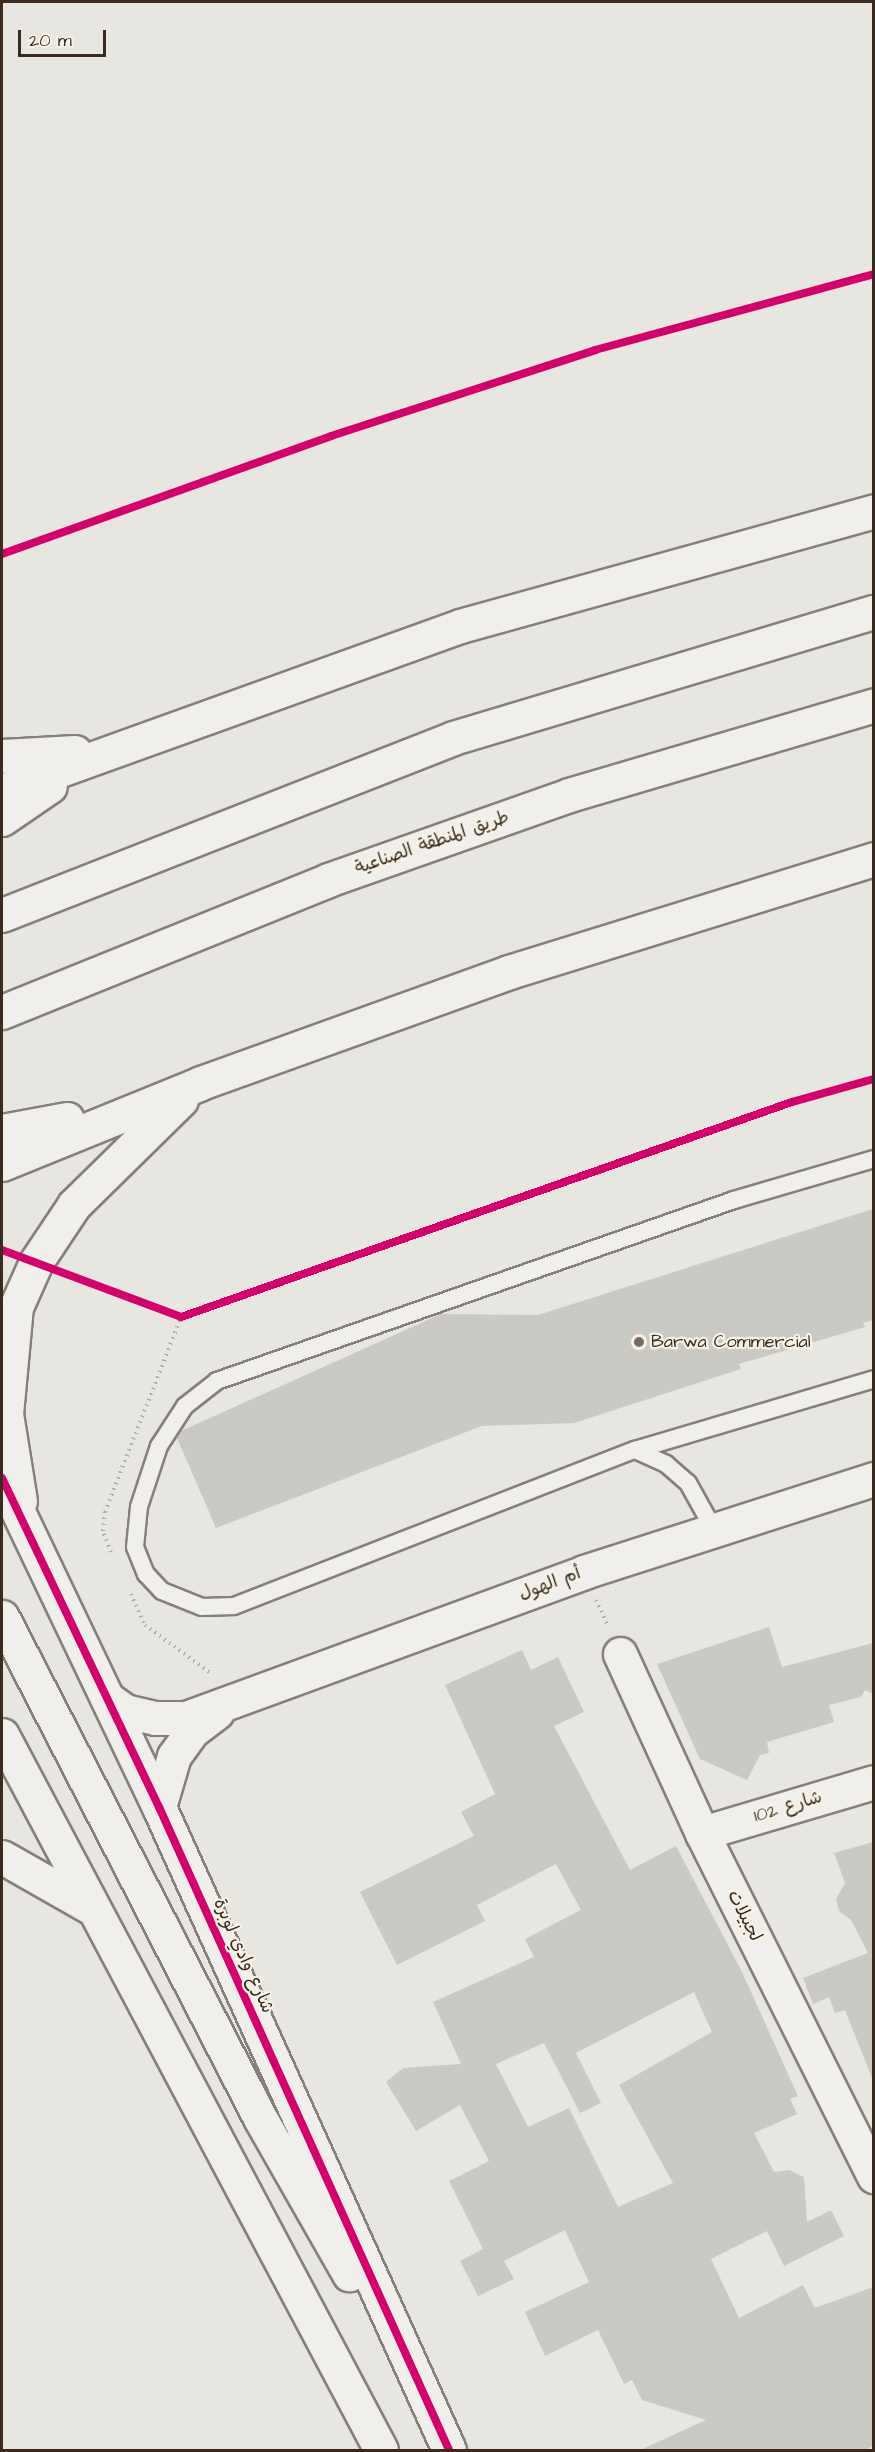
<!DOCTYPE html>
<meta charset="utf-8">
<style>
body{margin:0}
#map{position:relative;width:875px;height:2452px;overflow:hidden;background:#e8e6e0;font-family:"Architects Daughter","Playpen Sans Arabic",sans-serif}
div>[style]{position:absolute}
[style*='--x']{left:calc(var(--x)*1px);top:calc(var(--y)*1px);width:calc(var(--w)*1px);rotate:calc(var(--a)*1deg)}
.building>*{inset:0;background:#cbc9c4}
.path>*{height:4px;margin-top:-2px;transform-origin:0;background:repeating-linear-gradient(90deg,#afaca8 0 1.5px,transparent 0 6px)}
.roads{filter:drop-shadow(2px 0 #84807a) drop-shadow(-2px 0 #84807a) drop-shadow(0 2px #84807a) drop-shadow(0 -2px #84807a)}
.lane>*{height:16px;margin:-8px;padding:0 8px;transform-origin:8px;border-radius:8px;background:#f0efeb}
.street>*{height:33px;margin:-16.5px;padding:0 16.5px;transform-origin:16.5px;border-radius:16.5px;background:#f0efeb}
.secondary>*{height:33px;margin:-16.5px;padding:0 16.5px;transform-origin:16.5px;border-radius:16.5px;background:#f0efeb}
.highway>*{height:33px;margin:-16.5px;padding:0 16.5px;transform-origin:16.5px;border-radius:16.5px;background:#f0efeb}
.cycleway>*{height:8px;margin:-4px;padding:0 4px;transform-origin:4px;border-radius:4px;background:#d6006c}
.dots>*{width:16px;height:16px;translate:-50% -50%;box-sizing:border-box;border:3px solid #f7f3e8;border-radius:50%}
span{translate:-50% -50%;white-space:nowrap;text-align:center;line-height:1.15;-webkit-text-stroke:4.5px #f7f3e8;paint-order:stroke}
.street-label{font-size:18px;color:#3b2a1e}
.poi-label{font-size:18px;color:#3b2a1e}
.left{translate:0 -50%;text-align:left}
.frame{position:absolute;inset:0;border:3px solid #3b2a1e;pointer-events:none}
.scale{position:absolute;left:18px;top:30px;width:88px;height:27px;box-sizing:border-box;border:3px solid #3b2a1e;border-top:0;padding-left:8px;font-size:18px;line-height:21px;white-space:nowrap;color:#3b2a1e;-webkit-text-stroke:4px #f7f3e8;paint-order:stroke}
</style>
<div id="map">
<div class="building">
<i style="clip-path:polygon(873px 1209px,873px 1320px,863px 1323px,865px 1327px,739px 1364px,741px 1369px,574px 1423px,482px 1426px,216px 1528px,177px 1438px,181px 1431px,441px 1314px,538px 1315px)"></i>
<i style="clip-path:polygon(769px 1627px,782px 1667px,873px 1643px,873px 1694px,865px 1690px,861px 1697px,829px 1705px,834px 1722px,767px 1742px,769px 1753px,760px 1755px,747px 1780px,700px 1759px,657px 1664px)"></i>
<i style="clip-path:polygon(evenodd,522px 1650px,531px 1670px,558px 1657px,584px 1712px,554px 1726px,630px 1870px,676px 1846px,742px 1972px,798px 2096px,790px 2099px,797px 2114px,754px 2133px,774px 2172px,789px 2170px,804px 2177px,807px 2222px,831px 2210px,844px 2236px,784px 2266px,767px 2231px,711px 2259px,739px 2318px,803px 2285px,815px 2308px,873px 2287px,873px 2446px,864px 2451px,638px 2451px,706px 2420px,642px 2400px,632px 2380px,624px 2384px,598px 2330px,545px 2356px,525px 2312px,589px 2282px,565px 2230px,504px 2261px,514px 2279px,478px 2296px,460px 2261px,483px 2249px,449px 2181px,489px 2161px,460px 2105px,416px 2131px,386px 2082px,403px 2068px,461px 2064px,433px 2002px,534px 1957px,525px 1939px,581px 1910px,556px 1864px,477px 1905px,485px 1921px,397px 1965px,360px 1892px,474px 1836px,461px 1812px,495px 1794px,445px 1685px,522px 1650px,694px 1992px,712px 2032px,619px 2085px,673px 2183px,618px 2207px,569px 2108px,528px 2127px,496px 2064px,544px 2043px,580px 2113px,601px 2103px,576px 2053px,694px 1992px)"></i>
<i style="clip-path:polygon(873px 1842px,873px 2077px,872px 2078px,845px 2010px,835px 2013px,829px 1997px,813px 2004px,803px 1978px,868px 1953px,851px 1920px,839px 1911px,836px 1899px,845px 1883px,834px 1853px)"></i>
</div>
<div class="path">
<i style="--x:111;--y:1552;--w:22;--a:-111"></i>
<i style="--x:103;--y:1531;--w:19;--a:-84"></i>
<i style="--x:105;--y:1512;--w:209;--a:-68.7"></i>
<i style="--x:131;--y:1594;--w:34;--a:66"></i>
<i style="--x:145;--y:1625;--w:84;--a:36.3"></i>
<i style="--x:596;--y:1600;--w:29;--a:65"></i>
</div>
<div class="roads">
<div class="lane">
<i style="--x:874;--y:1159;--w:146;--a:163.7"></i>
<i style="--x:734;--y:1200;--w:548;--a:160.71"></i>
<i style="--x:217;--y:1381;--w:41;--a:142"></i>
<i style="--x:185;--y:1406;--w:48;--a:123"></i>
<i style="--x:159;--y:1446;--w:64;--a:108.2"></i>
<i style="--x:139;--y:1507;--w:40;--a:95.7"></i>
<i style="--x:135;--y:1547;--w:29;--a:68"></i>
<i style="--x:146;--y:1574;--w:23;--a:47"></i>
<i style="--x:162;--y:1591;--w:43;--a:21.8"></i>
<i style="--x:202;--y:1607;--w:32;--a:-2"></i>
<i style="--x:234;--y:1606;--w:430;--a:-21.3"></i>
<i style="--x:635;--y:1450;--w:249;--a:-16.5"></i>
<i style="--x:635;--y:1450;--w:34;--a:24"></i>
<i style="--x:666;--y:1464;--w:29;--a:41"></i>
<i style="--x:688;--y:1483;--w:51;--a:60.9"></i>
</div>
<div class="street">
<i style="--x:620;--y:1654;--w:197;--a:65.4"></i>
<i style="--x:702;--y:1833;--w:384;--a:63.4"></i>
<i style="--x:107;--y:1698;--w:22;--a:36"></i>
<i style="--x:125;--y:1711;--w:31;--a:13"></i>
<i style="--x:155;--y:1718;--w:31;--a:0"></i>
<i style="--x:186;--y:1718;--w:424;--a:-20.1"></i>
<i style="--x:584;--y:1572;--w:305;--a:-17.8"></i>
<i style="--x:159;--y:1807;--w:53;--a:-73.6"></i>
<i style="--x:174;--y:1756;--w:31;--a:-54"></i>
<i style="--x:192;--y:1731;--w:31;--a:-37"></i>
<i style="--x:702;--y:1833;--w:179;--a:-16.5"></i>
<i style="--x:2;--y:1857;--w:101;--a:29.6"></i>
</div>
<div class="secondary">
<i style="--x:2;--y:756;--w:73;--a:-3.1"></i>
<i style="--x:2;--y:791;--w:487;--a:-19.8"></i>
<i style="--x:460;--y:626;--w:430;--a:-15.5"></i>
<i style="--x:2;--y:819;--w:58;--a:-34.5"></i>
<i style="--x:2;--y:1131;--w:66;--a:-10.5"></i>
<i style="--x:2;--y:1164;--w:215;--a:-22.1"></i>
<i style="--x:201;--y:1083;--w:327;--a:-19.8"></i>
<i style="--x:509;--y:972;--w:382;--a:-17.2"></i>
<i style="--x:2;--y:1478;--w:365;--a:64.5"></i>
<i style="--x:159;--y:1807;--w:705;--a:65.72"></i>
<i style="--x:20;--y:1501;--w:88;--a:-99.1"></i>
<i style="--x:6;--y:1414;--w:107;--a:-84.7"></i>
<i style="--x:16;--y:1307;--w:49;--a:-66"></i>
<i style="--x:36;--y:1262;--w:69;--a:-56.3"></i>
<i style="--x:74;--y:1205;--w:150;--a:-44.5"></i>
<i style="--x:2;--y:1617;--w:564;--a:62.75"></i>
<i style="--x:260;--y:2118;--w:180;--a:60.3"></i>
<i style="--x:2;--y:1735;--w:809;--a:62.07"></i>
</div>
<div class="highway">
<i style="--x:2;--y:915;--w:484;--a:-21.4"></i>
<i style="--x:453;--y:738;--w:439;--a:-16.7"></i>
<i style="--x:2;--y:1012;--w:352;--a:-22"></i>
<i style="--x:328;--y:880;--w:256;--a:-19.4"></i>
<i style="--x:569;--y:795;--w:318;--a:-16.4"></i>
</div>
</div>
<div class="cycleway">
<i style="--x:2;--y:554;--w:350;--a:-19.7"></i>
<i style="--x:331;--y:436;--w:278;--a:-18"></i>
<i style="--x:595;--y:350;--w:289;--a:-15.2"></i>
<i style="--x:2;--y:1250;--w:191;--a:20.5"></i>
<i style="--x:181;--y:1317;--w:648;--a:-19.39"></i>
<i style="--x:792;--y:1102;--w:85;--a:-15.7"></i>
<i style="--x:2;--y:1478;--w:365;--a:64.5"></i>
<i style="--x:159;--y:1807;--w:705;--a:65.72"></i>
</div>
<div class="dots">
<i style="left:639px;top:1342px;background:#786c62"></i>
</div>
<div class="street-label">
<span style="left:432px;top:843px;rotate:-19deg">طريق المنطقة الصناعية</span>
<span style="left:550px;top:1584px;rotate:-20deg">أم الهول</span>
<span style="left:788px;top:1807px;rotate:-17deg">شارع 102</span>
<span style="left:744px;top:1916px;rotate:63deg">لجبيلات</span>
<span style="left:243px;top:1956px;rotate:66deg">شارع وادي لوبرة</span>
</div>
<div class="poi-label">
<span class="left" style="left:651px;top:1342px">Barwa Commercial</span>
</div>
<div class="frame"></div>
<div class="scale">20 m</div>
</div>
